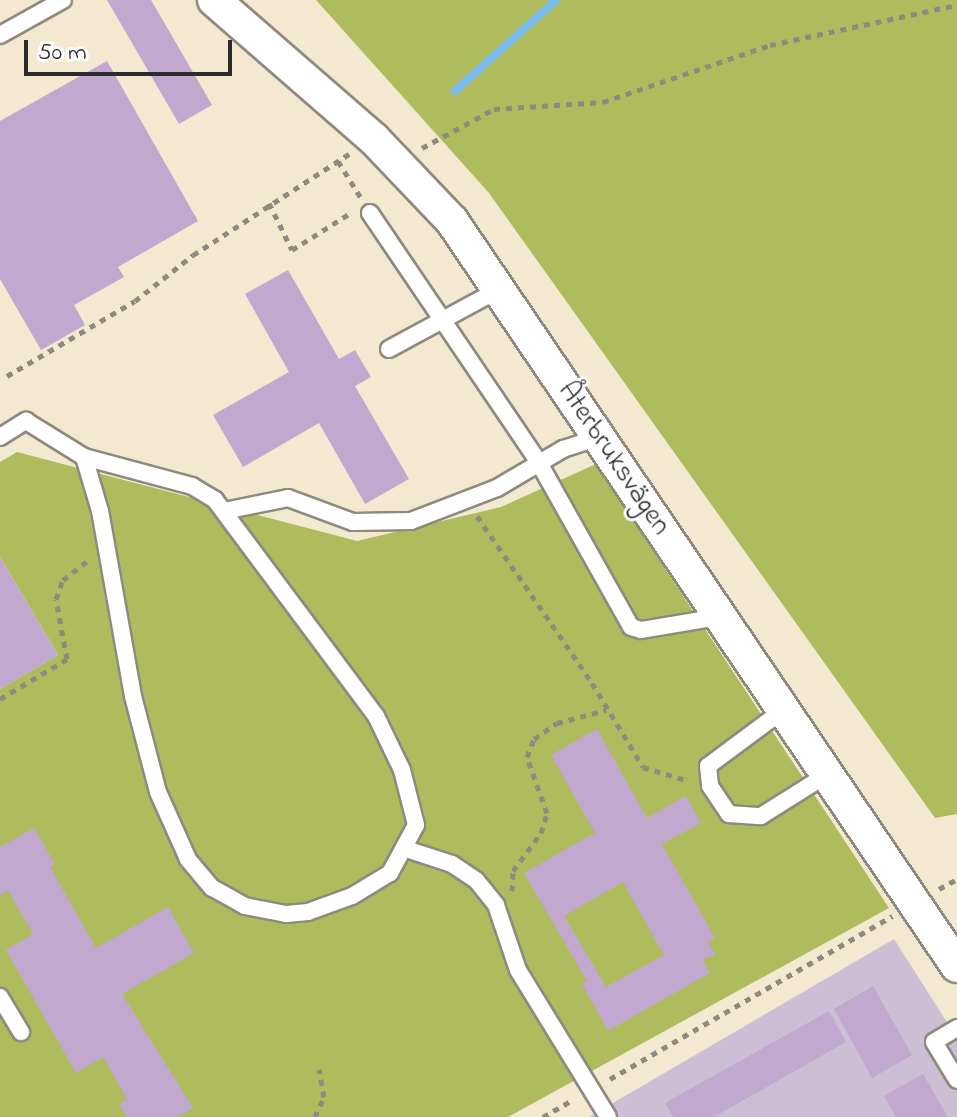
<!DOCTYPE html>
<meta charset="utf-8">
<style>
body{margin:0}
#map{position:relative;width:957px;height:1117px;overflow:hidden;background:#f3e9d1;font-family:"Indie Flower",sans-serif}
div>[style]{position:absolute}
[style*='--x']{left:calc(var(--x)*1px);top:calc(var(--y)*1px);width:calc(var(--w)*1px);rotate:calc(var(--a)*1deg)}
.industrial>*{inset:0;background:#ccbed4}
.green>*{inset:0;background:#afbc5e}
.stream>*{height:8px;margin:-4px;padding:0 4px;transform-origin:4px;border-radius:4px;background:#7abbef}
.building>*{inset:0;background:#c0a8ce}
.path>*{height:5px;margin-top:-2.5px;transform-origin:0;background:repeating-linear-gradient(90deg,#8f8a7e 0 6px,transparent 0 12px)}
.roads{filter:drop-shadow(2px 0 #8f8a7e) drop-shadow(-2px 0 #8f8a7e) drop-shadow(0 2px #8f8a7e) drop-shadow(0 -2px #8f8a7e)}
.lane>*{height:16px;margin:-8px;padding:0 8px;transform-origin:8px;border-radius:8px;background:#fff}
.street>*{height:32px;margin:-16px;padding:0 16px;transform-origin:16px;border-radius:16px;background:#fff}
span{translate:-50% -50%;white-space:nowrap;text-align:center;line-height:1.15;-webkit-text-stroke:6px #fff;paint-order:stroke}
.street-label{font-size:28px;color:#2b2b2b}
.scale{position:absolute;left:24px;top:40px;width:208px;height:36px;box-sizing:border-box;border:4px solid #2b2b2b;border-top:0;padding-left:10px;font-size:24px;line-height:28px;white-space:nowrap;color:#2b2b2b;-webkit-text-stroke:6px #fff;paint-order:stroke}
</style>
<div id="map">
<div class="industrial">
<i style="clip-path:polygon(894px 939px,957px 1038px,957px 1117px,589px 1117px)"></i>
</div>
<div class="green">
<i style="clip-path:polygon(316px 0,957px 0,957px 814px,935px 818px,489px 193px)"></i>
<i style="clip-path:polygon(17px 452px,357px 541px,501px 507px,596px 464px,889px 908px,508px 1117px,0 1117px,0 689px,58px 655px,0 557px,0 462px)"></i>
</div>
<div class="stream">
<i style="--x:455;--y:91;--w:136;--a:-42"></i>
</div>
<div class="building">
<i style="clip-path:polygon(107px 0,151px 0,212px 105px,179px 124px)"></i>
<i style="clip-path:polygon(107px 61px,198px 221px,118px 267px,124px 277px,74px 305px,85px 325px,41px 350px,0 279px,0 121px)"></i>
<i style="clip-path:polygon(288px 270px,339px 359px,355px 350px,371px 377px,355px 386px,409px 479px,365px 504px,319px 423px,243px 467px,213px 415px,289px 372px,245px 294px)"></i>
<i style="clip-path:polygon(0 557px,58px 655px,0 689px)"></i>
<i style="clip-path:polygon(evenodd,597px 729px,647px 818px,686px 796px,701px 823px,662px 844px,715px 938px,708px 942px,715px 954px,702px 960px,710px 973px,608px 1031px,582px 984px,587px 981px,524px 873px,595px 833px,551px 755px,597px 729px,623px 882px,664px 955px,606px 987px,564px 916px,623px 882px)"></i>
<i style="clip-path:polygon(34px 828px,55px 864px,50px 867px,96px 948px,168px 907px,194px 953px,122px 994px,193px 1108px,178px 1117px,127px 1117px,119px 1104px,127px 1099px,103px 1057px,76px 1073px,6px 950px,33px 934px,8px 891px,0 895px,0 847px)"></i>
<i style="clip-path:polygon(873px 986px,912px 1055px,872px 1078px,834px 1009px)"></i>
<i style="clip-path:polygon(829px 1011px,846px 1042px,714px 1117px,673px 1117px,665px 1103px)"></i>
<i style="clip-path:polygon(923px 1074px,948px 1117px,896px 1117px,884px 1096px)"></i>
</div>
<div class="path">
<i style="--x:422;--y:148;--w:82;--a:-28.4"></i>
<i style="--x:494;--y:109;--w:109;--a:-3.7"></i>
<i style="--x:603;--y:102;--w:176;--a:-18.8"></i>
<i style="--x:770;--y:45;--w:191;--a:-12.1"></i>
<i style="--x:338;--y:161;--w:44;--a:58.1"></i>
<i style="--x:269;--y:203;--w:52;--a:63.9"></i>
<i style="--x:292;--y:250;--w:67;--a:-32.3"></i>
<i style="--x:7;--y:376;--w:148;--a:-30.4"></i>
<i style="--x:135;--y:301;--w:74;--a:-38.4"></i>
<i style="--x:193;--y:255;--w:186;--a:-32.9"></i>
<i style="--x:477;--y:516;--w:203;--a:55.4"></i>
<i style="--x:592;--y:683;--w:98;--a:58.7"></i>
<i style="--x:643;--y:767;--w:48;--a:16.9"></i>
<i style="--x:0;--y:699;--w:78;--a:-30.8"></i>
<i style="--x:67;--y:659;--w:61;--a:-100.4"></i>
<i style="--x:56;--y:599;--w:20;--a:-70"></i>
<i style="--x:63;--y:580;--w:33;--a:-38"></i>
<i style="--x:939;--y:889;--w:21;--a:-29"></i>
<i style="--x:512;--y:891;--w:20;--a:-87"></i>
<i style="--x:513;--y:871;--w:47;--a:-53.6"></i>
<i style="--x:541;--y:833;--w:21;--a:-73"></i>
<i style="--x:547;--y:813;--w:59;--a:-109.7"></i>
<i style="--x:527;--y:757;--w:19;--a:-69"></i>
<i style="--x:534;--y:739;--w:28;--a:-35"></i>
<i style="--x:557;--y:723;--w:51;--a:-14.9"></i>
<i style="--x:610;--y:1079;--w:326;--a:-30"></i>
<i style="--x:315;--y:1117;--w:22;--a:-66"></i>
<i style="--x:324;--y:1097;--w:28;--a:-100"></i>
<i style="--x:543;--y:1117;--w:34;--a:-30"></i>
</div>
<div class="roads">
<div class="lane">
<i style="--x:0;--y:35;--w:72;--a:-29.1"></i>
<i style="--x:370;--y:213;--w:302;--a:55.9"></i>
<i style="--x:539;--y:463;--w:188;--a:60.7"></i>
<i style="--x:631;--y:627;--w:10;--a:17"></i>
<i style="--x:641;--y:630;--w:79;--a:-9.5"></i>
<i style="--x:389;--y:349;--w:126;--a:-28.4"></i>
<i style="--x:0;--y:437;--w:31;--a:-32"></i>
<i style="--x:26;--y:421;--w:68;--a:31.8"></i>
<i style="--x:84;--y:457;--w:112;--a:15"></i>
<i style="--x:192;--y:486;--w:27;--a:31"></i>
<i style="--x:215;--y:500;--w:269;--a:53.3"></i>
<i style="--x:376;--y:716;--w:60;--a:64.3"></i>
<i style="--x:402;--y:770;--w:57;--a:75.7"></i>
<i style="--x:416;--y:825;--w:55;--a:118.4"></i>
<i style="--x:390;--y:873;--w:44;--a:148.8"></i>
<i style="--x:352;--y:896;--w:47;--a:160"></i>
<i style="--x:308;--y:912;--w:22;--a:175"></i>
<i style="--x:286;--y:914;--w:42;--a:-169"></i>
<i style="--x:245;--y:906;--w:38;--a:-151"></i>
<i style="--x:212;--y:888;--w:38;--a:-130"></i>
<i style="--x:188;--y:859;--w:73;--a:-114.1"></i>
<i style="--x:158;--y:792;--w:99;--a:-104.6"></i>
<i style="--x:133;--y:696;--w:188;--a:-100.1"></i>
<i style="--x:100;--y:511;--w:56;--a:-106.5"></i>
<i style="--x:224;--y:511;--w:65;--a:-11.5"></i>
<i style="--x:288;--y:498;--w:69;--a:20.3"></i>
<i style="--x:353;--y:522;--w:58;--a:-1"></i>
<i style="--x:411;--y:521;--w:92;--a:-21"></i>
<i style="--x:497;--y:488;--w:77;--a:-30.6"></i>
<i style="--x:563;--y:449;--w:38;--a:-18"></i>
<i style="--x:782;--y:711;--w:92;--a:143.4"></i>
<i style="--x:708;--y:766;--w:20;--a:84"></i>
<i style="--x:710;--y:786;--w:34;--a:56"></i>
<i style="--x:729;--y:814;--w:32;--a:4"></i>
<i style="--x:761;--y:816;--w:77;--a:-32.2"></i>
<i style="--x:406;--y:849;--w:48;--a:18.1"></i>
<i style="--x:452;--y:864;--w:29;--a:34"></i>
<i style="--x:476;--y:880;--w:32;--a:51"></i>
<i style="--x:496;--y:905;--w:69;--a:71.3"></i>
<i style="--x:518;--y:970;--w:172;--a:58.5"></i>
<i style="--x:0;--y:997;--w:41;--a:59"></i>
<i style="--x:957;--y:1028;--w:27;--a:149"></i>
<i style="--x:934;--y:1042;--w:44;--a:58.8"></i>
</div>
<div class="street">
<i style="--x:214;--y:0;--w:212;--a:41"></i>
<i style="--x:374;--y:139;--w:113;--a:46.4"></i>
<i style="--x:452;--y:221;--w:900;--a:55.87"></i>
</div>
</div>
<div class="street-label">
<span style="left:613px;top:459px;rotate:56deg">Återbruksvägen</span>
</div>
<div class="scale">50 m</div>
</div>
